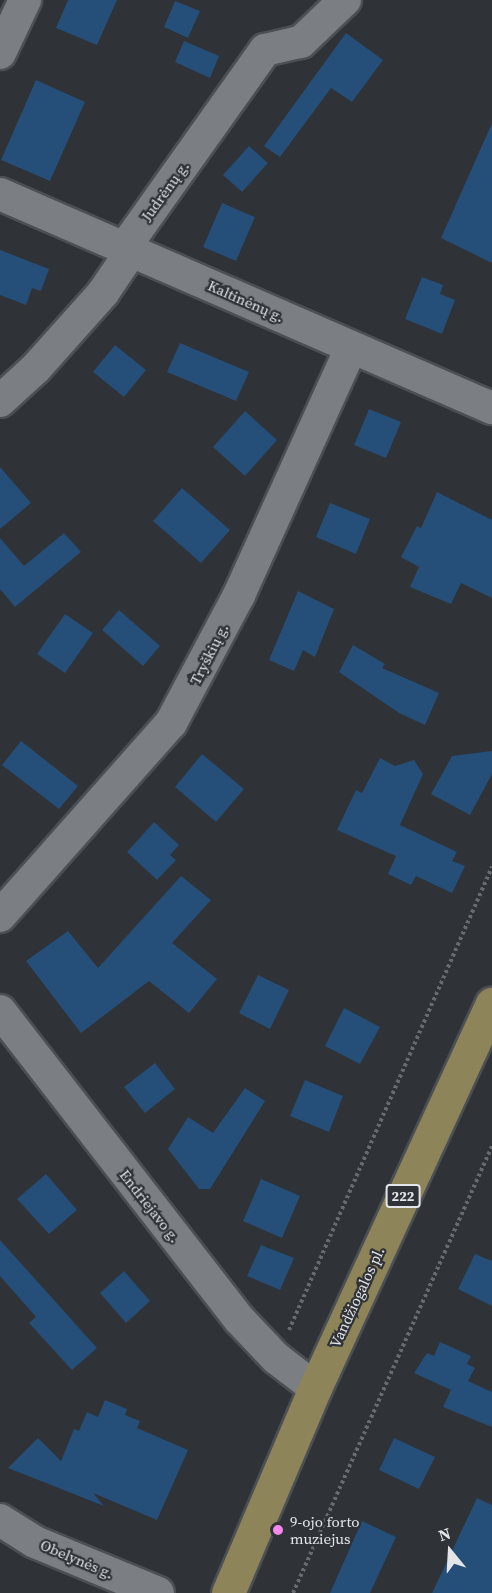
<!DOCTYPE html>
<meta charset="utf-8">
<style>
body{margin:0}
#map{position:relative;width:492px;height:1593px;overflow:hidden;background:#2f3236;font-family:"Source Serif 4",serif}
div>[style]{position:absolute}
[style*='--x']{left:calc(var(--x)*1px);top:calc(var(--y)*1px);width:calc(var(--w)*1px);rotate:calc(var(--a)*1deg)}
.building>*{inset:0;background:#254e78}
.path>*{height:4px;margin-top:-2px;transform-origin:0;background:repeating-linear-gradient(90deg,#686a6e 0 3px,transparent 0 6px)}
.roads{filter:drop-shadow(2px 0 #4c4f53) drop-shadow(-2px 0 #4c4f53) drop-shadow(0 2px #4c4f53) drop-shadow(0 -2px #4c4f53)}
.minor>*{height:32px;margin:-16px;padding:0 16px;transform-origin:16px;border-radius:16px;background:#7b7f84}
.major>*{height:33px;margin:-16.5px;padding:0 16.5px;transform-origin:16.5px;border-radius:16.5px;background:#8e8459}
.dots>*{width:16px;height:16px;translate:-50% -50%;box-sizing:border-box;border:3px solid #2f3236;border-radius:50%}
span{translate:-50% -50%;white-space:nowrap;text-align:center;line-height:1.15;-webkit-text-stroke:4.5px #2f3236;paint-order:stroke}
.shield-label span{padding:2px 4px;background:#2f3236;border:2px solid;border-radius:4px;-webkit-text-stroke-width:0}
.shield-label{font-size:14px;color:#e3e5e8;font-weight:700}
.street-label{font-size:15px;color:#e3e5e8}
.poi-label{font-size:15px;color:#e3e5e8}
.left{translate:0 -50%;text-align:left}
.north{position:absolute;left:420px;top:1521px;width:60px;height:60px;-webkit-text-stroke:4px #2f3236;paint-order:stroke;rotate:342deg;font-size:16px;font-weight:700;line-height:24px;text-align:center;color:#e3e5e8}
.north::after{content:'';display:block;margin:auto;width:21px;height:27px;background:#e3e5e8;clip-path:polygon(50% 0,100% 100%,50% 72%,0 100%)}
</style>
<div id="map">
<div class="building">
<i style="clip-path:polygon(68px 0,117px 0,97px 45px,56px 28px)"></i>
<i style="clip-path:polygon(175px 1px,200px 11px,188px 38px,164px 27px)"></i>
<i style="clip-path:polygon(346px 33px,383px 60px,352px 102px,331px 88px,280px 157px,264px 146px)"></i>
<i style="clip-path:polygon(184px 41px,219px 56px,210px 78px,175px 62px)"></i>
<i style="clip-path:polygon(36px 80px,85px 102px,50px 181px,1px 160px)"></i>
<i style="clip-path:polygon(492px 123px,492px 263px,441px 238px)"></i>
<i style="clip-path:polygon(249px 146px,268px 163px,242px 192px,223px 175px)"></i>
<i style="clip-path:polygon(222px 203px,255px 217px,236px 261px,203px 247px)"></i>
<i style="clip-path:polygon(0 250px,49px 269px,41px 291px,32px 288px,26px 305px,0 295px)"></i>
<i style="clip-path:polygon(422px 277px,443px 285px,440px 294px,455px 300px,442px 334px,405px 319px)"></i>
<i style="clip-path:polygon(180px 343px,249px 372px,236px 401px,167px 372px)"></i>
<i style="clip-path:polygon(115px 345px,146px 370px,124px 397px,93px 372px)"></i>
<i style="clip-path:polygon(369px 409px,401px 422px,386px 458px,354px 445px)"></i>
<i style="clip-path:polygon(245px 411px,277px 440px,245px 476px,213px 447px)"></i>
<i style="clip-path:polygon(0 467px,31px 503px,0 529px)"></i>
<i style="clip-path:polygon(182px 488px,230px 530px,201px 563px,153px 521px)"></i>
<i style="clip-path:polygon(437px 492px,492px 520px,492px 598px,461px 583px,451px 604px,410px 587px,419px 567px,401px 557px,417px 526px,421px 528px)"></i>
<i style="clip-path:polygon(330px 503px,370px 519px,356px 554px,316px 537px)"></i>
<i style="clip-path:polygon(64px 533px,81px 552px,15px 607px,0 589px,0 538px,24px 566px)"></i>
<i style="clip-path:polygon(298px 591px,334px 609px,315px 657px,303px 650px,294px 671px,269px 660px)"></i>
<i style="clip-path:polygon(119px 610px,160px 646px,143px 666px,102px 630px)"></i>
<i style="clip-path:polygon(65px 614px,93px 633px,65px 673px,37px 654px)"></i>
<i style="clip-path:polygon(353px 645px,385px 664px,382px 668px,439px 693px,425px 725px,399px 713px,339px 672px)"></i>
<i style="clip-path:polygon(21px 741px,78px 786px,59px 809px,2px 765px)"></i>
<i style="clip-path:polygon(492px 751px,492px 774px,470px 815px,431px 794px,452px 756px)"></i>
<i style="clip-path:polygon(202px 754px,244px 789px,216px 822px,175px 787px)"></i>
<i style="clip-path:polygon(380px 758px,395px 766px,414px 760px,423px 774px,400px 825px,457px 852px,452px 861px,465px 866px,452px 893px,416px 876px,411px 885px,388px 874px,396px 856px,337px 830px,356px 790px,362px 793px)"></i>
<i style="clip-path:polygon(154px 822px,179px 845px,170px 855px,176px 860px,157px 880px,127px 852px)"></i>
<i style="clip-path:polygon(181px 876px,211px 900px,172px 943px,217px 979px,189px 1013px,149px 981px,81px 1033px,26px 961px,68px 931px,98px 968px)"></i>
<i style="clip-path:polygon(258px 975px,289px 990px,270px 1029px,239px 1013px)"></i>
<i style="clip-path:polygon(344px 1008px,380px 1027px,360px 1064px,325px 1046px)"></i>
<i style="clip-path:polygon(155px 1063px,175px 1089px,145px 1113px,124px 1087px)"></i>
<i style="clip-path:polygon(305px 1080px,343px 1096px,329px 1132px,290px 1116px)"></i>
<i style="clip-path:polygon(245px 1088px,265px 1101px,210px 1189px,199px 1189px,168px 1149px,188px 1117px,213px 1133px)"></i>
<i style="clip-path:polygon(46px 1174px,77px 1210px,49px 1234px,17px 1199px)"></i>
<i style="clip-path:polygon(261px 1179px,300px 1196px,282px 1238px,243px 1221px)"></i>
<i style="clip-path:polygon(0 1240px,97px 1348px,72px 1370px,29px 1323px,36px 1317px,0 1276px)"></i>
<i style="clip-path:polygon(261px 1245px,294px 1258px,280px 1290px,247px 1276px)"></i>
<i style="clip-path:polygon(475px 1254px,492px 1261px,492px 1306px,458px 1289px)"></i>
<i style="clip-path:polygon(124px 1271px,150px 1301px,126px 1323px,100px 1293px)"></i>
<i style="clip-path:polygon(440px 1342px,471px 1356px,467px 1364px,475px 1368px,468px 1381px,492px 1392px,492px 1427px,443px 1407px,451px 1390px,414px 1373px,427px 1353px,434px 1356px)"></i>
<i style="clip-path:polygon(105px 1400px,127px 1409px,125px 1415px,140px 1421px,137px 1428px,188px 1450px,157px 1520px,93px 1493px,104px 1506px,8px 1468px,38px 1438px,61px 1461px,74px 1429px,79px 1431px,87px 1412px,98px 1417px)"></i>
<i style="clip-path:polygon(394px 1438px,435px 1457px,419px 1489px,379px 1470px)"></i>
<i style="clip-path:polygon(477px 1498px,492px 1505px,492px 1593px,432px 1593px)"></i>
<i style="clip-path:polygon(362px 1521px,396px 1537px,370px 1593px,330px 1593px)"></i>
</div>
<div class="path">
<i style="--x:289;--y:1330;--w:506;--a:-66.33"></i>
<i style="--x:293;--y:1593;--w:489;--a:-66"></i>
</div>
<div class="roads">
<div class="minor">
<i style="--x:0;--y:53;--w:59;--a:-64.7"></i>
<i style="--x:0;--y:194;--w:537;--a:23.51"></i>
<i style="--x:0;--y:401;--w:49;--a:-42.5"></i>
<i style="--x:36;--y:368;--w:101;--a:-48.2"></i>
<i style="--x:103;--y:293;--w:36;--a:-56"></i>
<i style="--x:123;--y:263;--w:16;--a:-83"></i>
<i style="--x:125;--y:247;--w:242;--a:-54.6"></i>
<i style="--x:265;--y:50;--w:37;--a:-13"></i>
<i style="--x:301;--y:42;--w:61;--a:-43.7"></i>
<i style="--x:0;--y:916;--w:258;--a:-48.5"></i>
<i style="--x:171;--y:723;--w:145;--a:-62"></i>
<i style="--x:239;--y:595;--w:271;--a:-65.6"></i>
<i style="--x:0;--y:1011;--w:390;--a:52.2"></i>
<i style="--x:239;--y:1319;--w:54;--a:46.5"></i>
<i style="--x:276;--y:1358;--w:49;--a:37.6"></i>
<i style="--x:0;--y:1520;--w:41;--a:32.2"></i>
<i style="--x:35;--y:1542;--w:133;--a:22.5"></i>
</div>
<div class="major">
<i style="--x:228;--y:1593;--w:223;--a:-67"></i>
<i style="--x:315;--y:1388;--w:423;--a:-65.3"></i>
</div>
</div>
<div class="dots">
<i style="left:278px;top:1530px;background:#f689ed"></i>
</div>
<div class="shield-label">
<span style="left:403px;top:1196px">222</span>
</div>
<div class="street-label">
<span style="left:165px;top:191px;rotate:-54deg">Judrėnų g.</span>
<span style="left:246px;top:301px;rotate:24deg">Kaltinėnų g.</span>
<span style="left:209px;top:654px;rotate:-63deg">Tryškių g.</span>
<span style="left:150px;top:1206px;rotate:52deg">Endriejavo g.</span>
<span style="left:357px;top:1297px;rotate:-65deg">Vandžiogalos pl.</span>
<span style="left:77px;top:1559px;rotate:23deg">Obelynės g.</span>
</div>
<div class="poi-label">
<span class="left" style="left:290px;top:1530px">9-ojo forto<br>muziejus</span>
</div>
<div class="north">N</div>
</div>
